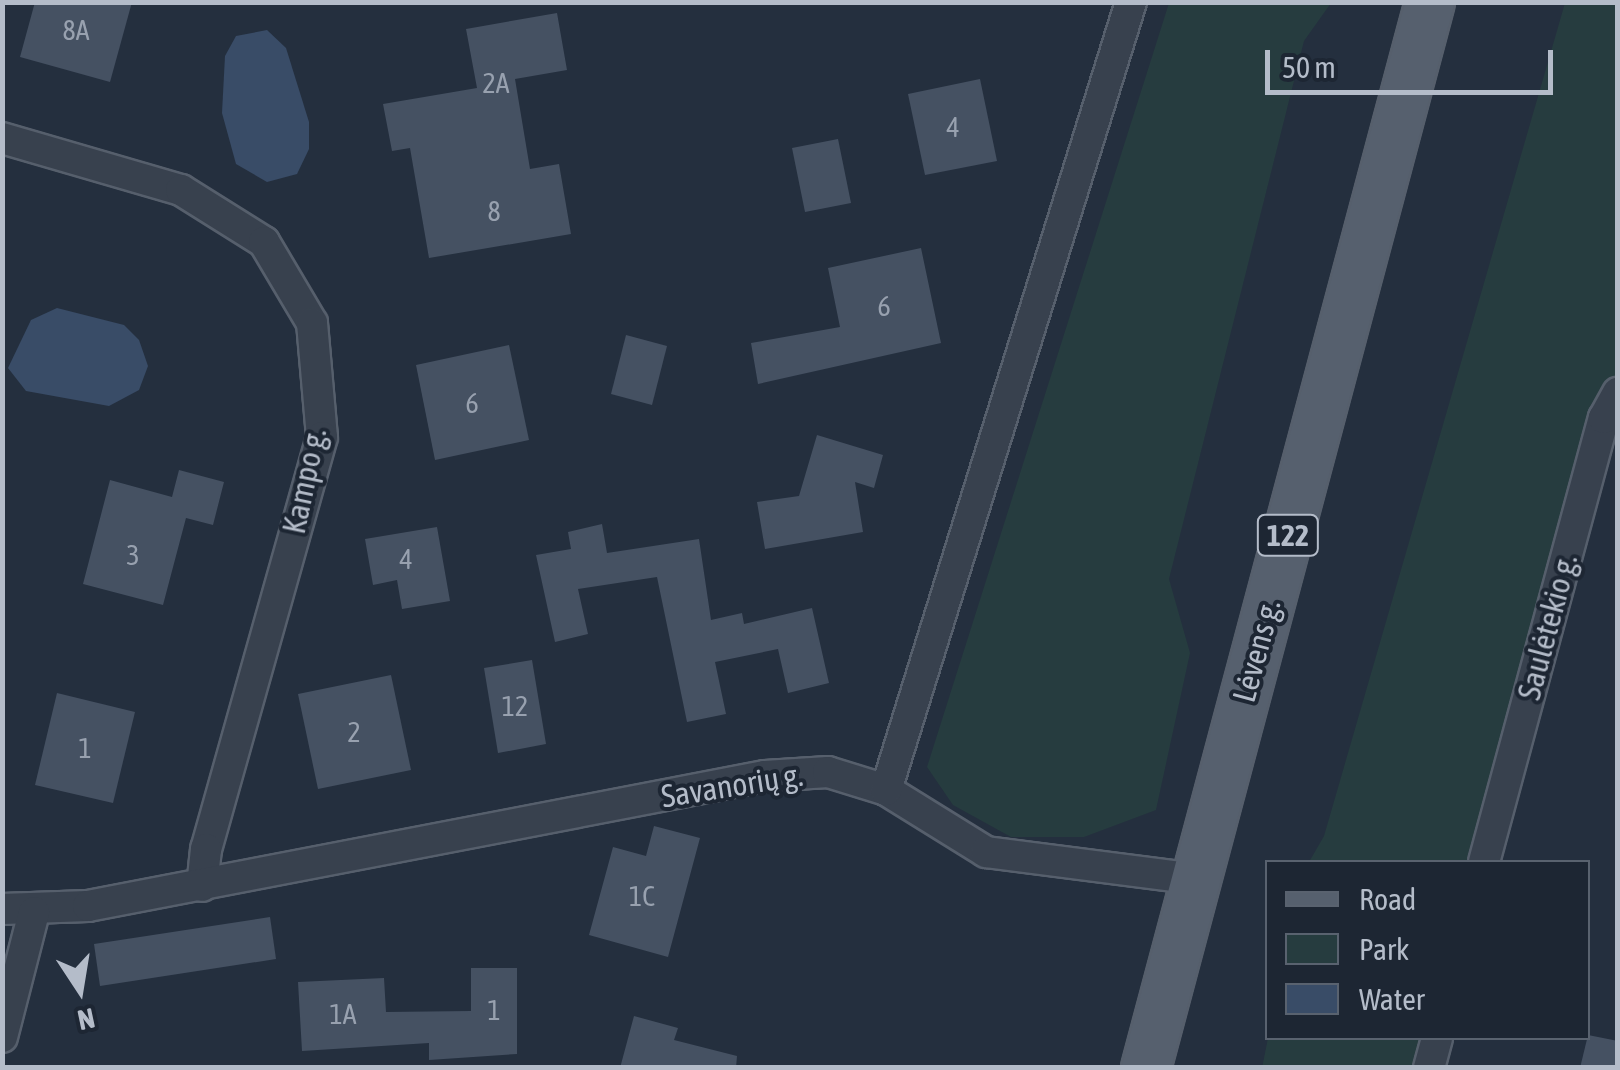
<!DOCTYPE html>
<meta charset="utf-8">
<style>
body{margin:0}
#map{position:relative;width:1620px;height:1070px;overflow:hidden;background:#242f3e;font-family:"Asap Condensed",sans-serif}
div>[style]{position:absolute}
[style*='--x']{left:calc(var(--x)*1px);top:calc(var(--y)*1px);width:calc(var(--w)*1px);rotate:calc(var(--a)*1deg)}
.green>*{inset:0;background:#263c3f}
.water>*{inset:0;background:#394c67}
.building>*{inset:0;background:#455162}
.roads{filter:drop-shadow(2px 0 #565f6c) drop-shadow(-2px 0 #565f6c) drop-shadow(0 2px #565f6c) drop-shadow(0 -2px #565f6c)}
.minor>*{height:30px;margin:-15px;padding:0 15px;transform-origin:15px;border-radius:15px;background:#38414e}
.primary>*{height:48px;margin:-24px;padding:0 24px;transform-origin:24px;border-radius:24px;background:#56606e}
span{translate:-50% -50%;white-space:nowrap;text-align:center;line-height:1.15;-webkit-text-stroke:8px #1d2633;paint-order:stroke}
.number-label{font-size:28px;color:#98a1af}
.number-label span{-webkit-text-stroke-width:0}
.shield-label span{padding:2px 8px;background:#1d2633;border:2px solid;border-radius:8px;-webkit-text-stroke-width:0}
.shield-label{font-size:30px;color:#b4bcc9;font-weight:700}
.street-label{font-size:32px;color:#b4bcc9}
.frame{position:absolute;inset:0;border:5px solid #b4bcc9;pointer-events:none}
.legend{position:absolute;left:1265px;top:860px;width:325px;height:180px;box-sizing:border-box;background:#1d2633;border:2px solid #59626f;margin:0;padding:12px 18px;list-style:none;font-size:30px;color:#b4bcc9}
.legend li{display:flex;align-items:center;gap:20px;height:50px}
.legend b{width:50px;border:2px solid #59626f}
.north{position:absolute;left:30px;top:940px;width:100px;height:100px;-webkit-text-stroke:8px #1d2633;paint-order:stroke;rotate:168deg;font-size:28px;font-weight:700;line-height:40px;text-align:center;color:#b4bcc9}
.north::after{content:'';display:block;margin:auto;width:35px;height:45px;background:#b4bcc9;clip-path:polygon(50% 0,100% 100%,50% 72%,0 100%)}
.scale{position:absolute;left:1265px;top:50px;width:288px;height:45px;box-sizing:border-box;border:5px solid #b4bcc9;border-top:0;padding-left:12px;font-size:30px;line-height:35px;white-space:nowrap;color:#b4bcc9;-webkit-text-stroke:8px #1d2633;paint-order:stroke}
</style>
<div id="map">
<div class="green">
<i style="clip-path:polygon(1169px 3px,1331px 3px,1304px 41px,1169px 579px,1190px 653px,1156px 810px,1084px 837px,1011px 837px,953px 805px,927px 767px)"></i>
<i style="clip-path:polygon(1565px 3px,1617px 3px,1617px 393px,1483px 862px,1309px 862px,1324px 836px)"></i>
<i style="clip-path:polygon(1268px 1038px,1435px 1038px,1427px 1067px,1262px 1068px)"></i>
</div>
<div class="water">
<i style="clip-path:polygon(267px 30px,286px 48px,309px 122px,309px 149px,297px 174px,267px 182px,236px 164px,222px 113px,225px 56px,236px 36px)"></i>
<i style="clip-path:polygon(57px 308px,124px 325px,139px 340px,148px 366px,139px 390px,109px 406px,26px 391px,8px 368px,31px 320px)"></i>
</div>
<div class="building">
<i style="clip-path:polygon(35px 2px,132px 2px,110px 82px,20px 57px)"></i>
<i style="clip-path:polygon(557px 13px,567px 70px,515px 79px,530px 169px,559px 164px,571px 234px,429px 258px,410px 148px,392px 151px,383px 104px,477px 88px,466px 29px)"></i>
<i style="clip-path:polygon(980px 79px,997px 161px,925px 175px,908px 94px)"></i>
<i style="clip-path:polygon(838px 139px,851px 203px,805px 212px,792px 148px)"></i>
<i style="clip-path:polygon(921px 248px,941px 343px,758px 384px,751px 343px,840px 327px,828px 268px)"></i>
<i style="clip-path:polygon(626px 335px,667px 346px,652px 405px,611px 394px)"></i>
<i style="clip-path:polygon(509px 345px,529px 440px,435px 460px,416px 365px)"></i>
<i style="clip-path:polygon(817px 435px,883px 455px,874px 488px,855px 482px,863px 532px,765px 549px,757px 502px,799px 496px)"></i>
<i style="clip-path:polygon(179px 470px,224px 482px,213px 525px,186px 518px,163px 605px,83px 584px,110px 480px,172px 497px)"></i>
<i style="clip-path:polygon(602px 524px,607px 553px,699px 539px,711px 620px,742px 613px,744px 624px,812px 608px,829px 683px,788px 693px,778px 649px,715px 662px,726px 714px,687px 722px,657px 577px,578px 589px,588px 634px,555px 642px,536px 555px,571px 549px,568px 532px)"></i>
<i style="clip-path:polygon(437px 527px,450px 601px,402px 609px,397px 580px,373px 585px,365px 539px)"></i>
<i style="clip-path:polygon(532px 660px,546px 744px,498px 753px,484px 668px)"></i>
<i style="clip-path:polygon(391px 675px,411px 770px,318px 789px,298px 694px)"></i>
<i style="clip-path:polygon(57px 693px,135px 712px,113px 803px,35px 785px)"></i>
<i style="clip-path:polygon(654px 826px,700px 838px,668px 957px,589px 935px,613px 847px,646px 856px)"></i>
<i style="clip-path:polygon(270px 917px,276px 959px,100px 986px,94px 944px)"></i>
<i style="clip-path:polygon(471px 968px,517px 968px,517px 1054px,429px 1060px,429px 1043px,302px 1051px,298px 982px,384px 978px,386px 1012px,471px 1011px)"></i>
<i style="clip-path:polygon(634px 1016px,678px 1028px,674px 1040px,737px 1056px,736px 1068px,620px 1068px)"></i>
<i style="clip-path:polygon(1588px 1035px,1618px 1041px,1618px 1068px,1580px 1068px)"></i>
</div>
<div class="roads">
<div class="minor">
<i style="--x:2;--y:138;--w:186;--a:16.2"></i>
<i style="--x:181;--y:190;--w:98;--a:32.1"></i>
<i style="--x:264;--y:242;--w:94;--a:59.3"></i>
<i style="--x:312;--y:323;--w:114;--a:85"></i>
<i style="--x:322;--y:437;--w:428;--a:105.7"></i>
<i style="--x:206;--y:849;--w:37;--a:96"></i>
<i style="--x:886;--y:790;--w:118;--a:31.8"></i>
<i style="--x:986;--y:852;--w:212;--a:7.3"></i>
<i style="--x:1484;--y:862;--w:460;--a:-74.9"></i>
<i style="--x:1604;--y:418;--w:29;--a:-61"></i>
<i style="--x:2;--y:909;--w:86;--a:-2"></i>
<i style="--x:88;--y:906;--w:689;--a:-10.87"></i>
<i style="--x:765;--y:776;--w:63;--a:-3.6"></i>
<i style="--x:828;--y:772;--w:61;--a:17.2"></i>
<i style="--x:886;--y:790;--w:825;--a:-72.73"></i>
<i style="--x:2;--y:1037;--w:129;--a:-75.6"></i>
<i style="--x:1429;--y:1068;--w:31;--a:-75"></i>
</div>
<div class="primary">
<i style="--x:1146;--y:1068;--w:1103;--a:-75.08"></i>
</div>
</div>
<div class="number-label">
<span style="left:76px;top:30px">8A</span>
<span style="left:496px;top:83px">2A</span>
<span style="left:953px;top:127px">4</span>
<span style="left:494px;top:211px">8</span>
<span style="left:884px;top:306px">6</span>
<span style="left:472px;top:403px">6</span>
<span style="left:133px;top:555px">3</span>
<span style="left:406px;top:559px">4</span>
<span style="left:515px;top:706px">12</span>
<span style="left:354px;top:732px">2</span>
<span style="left:85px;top:748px">1</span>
<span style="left:642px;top:896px">1C</span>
<span style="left:494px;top:1010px">1</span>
<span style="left:343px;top:1014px">1A</span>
</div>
<div class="shield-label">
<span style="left:1288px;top:535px">122</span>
</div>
<div class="street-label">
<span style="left:305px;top:481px;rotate:-78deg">Kampo g.</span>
<span style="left:1548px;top:627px;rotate:-75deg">Saulėtekio g.</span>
<span style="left:1257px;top:651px;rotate:-75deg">Lėvens g.</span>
<span style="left:732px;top:786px;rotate:-9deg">Savanorių g.</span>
</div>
<div class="frame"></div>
<ul class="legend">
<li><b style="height:12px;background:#56606e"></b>Road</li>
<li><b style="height:28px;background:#263c3f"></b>Park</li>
<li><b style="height:28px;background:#394c67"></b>Water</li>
</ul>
<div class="north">N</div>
<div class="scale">50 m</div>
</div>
